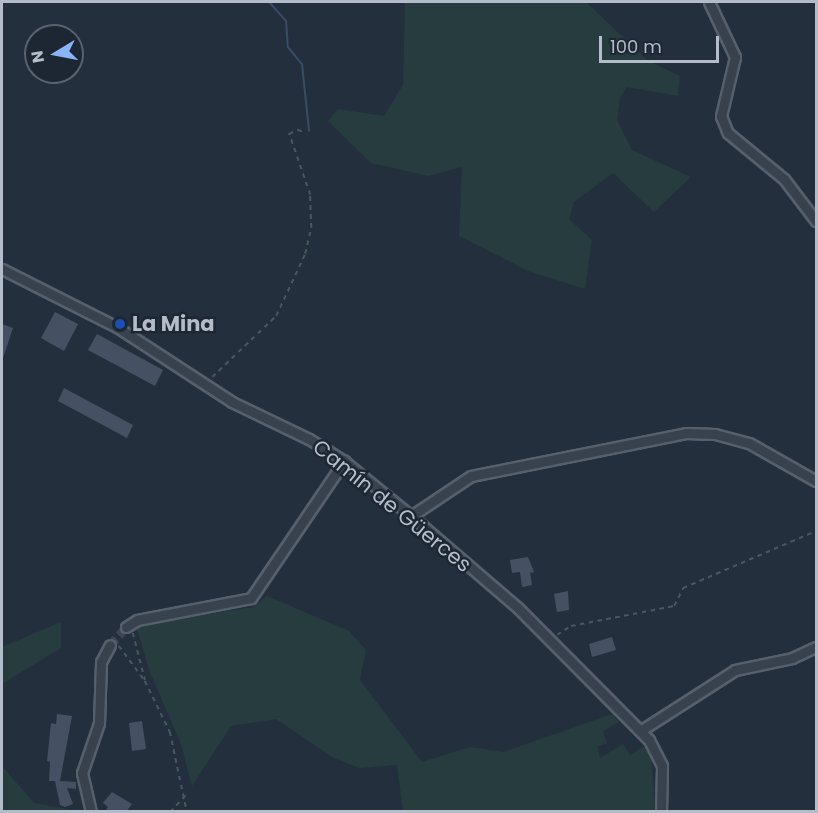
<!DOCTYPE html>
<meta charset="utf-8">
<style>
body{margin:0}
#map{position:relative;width:818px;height:813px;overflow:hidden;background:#242f3e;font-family:Poppins,sans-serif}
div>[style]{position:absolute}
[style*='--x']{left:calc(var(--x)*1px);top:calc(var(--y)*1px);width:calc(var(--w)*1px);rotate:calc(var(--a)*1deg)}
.green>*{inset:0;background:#263c3f}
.stream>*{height:2px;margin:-1px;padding:0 1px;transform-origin:1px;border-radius:1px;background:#394c67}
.building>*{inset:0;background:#455162}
.street-tunnel>*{height:9px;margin-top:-4.5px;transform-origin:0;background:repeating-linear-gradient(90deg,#3a4453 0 9px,transparent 0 13.5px)}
.path>*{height:1.5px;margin-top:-0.75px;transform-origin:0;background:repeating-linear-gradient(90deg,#44595c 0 4.5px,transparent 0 9px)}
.roads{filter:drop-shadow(2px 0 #565f6c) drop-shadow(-2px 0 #565f6c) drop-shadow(0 2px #565f6c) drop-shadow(0 -2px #565f6c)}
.street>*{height:9px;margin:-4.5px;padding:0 4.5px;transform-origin:4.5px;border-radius:4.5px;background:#38414e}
.dots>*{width:16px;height:16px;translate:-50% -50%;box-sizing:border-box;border:3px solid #1d2633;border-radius:50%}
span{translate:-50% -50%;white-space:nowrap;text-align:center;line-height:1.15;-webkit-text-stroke:5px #1d2633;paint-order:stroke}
.poi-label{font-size:21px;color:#b4bcc9;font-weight:700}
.left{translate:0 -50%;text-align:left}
.street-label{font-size:21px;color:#b4bcc9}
.frame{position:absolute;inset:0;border:3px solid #b4bcc9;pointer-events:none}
.north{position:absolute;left:24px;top:24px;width:60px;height:60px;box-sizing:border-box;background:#1d2633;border:2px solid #59626f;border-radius:50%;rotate:260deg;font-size:16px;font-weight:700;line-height:24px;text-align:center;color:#b4bcc9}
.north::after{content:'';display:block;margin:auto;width:21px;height:27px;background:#8ab4f8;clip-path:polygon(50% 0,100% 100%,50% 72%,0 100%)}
.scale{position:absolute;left:599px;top:36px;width:120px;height:27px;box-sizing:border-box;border:3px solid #b4bcc9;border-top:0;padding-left:8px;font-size:18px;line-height:21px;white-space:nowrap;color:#b4bcc9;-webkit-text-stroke:4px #1d2633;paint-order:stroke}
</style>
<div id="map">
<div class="green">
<i style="clip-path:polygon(405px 2px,586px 2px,647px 60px,680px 76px,678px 96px,627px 87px,620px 98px,617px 120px,632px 150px,691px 177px,654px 212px,613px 173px,574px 202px,569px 219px,592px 240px,585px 289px,528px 271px,459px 236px,462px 167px,428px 176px,371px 163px,328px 121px,338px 109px,384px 116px,403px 85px)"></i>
<i style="clip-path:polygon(267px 596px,349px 631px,366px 650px,360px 680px,422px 762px,470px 747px,504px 752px,612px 714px,619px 722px,603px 731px,607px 743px,598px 746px,600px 758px,623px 744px,630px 755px,645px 746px,652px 760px,655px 811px,403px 811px,397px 765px,359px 768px,334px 758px,276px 719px,231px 726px,192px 786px,181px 744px,149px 670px,136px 625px,253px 607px)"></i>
<i style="clip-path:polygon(61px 622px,61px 648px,2px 684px,2px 647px)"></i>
<i style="clip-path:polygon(2px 766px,34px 803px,79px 811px,2px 811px)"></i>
</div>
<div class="stream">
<i style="--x:269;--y:2;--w:25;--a:48"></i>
<i style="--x:286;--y:21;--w:26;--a:86"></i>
<i style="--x:288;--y:47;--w:22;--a:51"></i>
<i style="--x:302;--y:64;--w:67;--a:84"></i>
</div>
<div class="building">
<i style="clip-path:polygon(55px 312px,78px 324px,64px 351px,41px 338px)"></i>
<i style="clip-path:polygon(2px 324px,13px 328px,3px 358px,2px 358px)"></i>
<i style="clip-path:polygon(97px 334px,163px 370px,155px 386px,88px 350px)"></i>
<i style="clip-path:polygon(64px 388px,133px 425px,127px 438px,58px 401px)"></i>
<i style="clip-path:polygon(528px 557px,534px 572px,530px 573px,532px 585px,522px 587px,520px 572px,512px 573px,510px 560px)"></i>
<i style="clip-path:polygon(568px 591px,569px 610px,557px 612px,554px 594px)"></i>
<i style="clip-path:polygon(612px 637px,616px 650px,592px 657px,589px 644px)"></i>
<i style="clip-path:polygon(57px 714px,72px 716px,60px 781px,76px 782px,76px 789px,67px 788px,73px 804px,65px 807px,60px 805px,55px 781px,49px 781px,50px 762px,47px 761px,51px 723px,56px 724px)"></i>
<i style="clip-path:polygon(142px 721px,146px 749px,132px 751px,129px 723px)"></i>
<i style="clip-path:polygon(112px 792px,132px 804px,126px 812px,105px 812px,108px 807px,103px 803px)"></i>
</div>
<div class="street-tunnel">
<i style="--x:110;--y:645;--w:24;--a:-48"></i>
</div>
<div class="path">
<i style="--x:212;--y:377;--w:88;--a:-43.6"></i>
<i style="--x:276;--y:316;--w:68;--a:-64.9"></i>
<i style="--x:305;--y:254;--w:27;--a:-77"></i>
<i style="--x:311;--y:228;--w:33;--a:-92"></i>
<i style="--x:310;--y:195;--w:65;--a:-109"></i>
<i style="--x:289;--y:134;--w:10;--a:-24"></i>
<i style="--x:298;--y:130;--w:6;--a:18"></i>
<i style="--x:133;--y:633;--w:49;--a:75.7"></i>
<i style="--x:557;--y:635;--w:17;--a:-33"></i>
<i style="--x:571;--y:626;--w:105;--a:-11"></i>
<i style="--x:674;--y:606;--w:20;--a:-63"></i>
<i style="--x:683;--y:588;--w:145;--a:-23.2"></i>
<i style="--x:119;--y:646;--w:44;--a:53.4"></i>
<i style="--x:145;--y:681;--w:57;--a:63.9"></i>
<i style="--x:170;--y:732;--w:82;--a:78"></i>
<i style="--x:170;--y:812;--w:23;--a:-47"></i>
</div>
<div class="roads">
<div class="street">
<i style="--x:709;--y:2;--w:61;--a:64.7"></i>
<i style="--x:735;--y:57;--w:61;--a:103.3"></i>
<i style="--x:721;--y:116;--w:18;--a:68"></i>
<i style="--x:728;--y:133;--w:72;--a:39.4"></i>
<i style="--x:784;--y:179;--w:53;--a:52.7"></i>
<i style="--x:2;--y:269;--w:129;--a:26.8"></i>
<i style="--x:117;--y:327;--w:137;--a:33.1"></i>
<i style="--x:232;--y:402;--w:85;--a:25.7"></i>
<i style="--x:309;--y:439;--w:41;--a:32.2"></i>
<i style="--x:344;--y:461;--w:87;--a:39.4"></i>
<i style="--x:411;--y:516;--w:141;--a:40.7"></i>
<i style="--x:518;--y:608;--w:186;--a:45.2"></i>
<i style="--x:649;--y:740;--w:29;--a:63"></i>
<i style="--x:662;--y:766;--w:46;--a:91.2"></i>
<i style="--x:411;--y:516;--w:72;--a:-33.7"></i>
<i style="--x:471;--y:476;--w:219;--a:-11.3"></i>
<i style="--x:686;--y:433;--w:29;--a:2"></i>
<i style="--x:715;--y:434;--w:35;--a:15"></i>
<i style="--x:749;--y:443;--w:77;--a:29.6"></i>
<i style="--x:126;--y:627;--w:13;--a:-32"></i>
<i style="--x:137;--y:620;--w:116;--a:-10.9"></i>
<i style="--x:251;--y:598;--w:166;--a:-55.8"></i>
<i style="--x:640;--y:731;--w:113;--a:-32.7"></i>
<i style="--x:735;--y:670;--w:58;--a:-11.9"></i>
<i style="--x:792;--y:658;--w:26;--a:-25"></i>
<i style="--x:91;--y:812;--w:40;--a:-103"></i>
<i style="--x:82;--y:773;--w:53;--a:-71.2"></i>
<i style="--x:99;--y:723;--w:61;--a:-88.1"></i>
<i style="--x:101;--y:662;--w:19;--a:-62"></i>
</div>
</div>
<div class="dots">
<i style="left:120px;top:324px;background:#1a4fb4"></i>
</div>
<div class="poi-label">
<span class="left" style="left:132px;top:324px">La Mina</span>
</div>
<div class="street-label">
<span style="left:392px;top:506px;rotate:39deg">Camín de Güerces</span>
</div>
<div class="frame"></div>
<div class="north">N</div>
<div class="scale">100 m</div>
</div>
